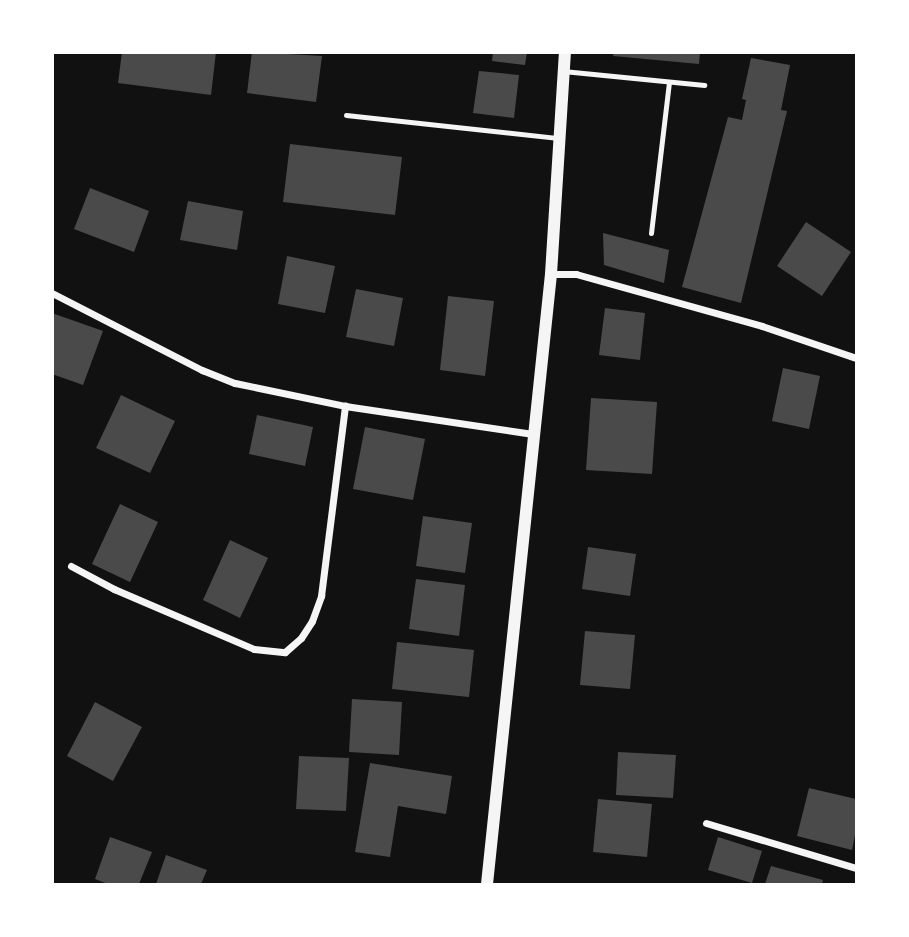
<!DOCTYPE html>
<style>
body{margin:0}
#map{position:relative;width:909px;height:937px;overflow:hidden;background:#111;font-family:"Roboto Serif",serif}
div>[style]{position:absolute}
[style*='--x']{left:calc(var(--x)*1px);top:calc(var(--y)*1px);width:calc(var(--w)*1px);rotate:calc(var(--a)*1deg)}
.building>*{inset:0;background:#4a4a4a}
.service>*{height:5px;margin:-2.5px;padding:0 2.5px;transform-origin:2.5px;border-radius:2.5px;background:#f5f5f5}
.minor>*{height:7px;margin:-3.5px;padding:0 3.5px;transform-origin:3.5px;border-radius:3.5px;background:#f5f5f5}
.tertiary>*{height:12px;margin:-6px;padding:0 6px;transform-origin:6px;border-radius:6px;background:#f5f5f5}
span{translate:-50% -50%;white-space:nowrap;text-align:center;line-height:1.15;-webkit-text-stroke:7px #fff;paint-order:stroke}
.frame{position:absolute;inset:0;border:54px solid #fff;pointer-events:none}
</style>
<div id="map">
<div class="building">
<i style="clip-path:polygon(122px 52px,216px 52px,211px 95px,118px 83px)"></i>
<i style="clip-path:polygon(252px 52px,322px 56px,316px 102px,247px 93px)"></i>
<i style="clip-path:polygon(493px 52px,527px 52px,525px 65px,492px 61px)"></i>
<i style="clip-path:polygon(614px 52px,700px 52px,699px 64px,613px 56px)"></i>
<i style="clip-path:polygon(751px 58px,790px 65px,781px 110px,787px 111px,741px 303px,682px 287px,728px 117px,742px 120px,746px 100px,742px 99px)"></i>
<i style="clip-path:polygon(479px 71px,519px 75px,514px 118px,473px 113px)"></i>
<i style="clip-path:polygon(290px 144px,402px 157px,395px 215px,283px 202px)"></i>
<i style="clip-path:polygon(90px 188px,149px 211px,134px 252px,74px 229px)"></i>
<i style="clip-path:polygon(188px 201px,243px 211px,237px 250px,180px 240px)"></i>
<i style="clip-path:polygon(806px 222px,851px 252px,822px 296px,777px 266px)"></i>
<i style="clip-path:polygon(603px 233px,669px 250px,664px 283px,604px 265px)"></i>
<i style="clip-path:polygon(287px 256px,335px 266px,325px 313px,278px 304px)"></i>
<i style="clip-path:polygon(356px 289px,403px 298px,394px 346px,346px 337px)"></i>
<i style="clip-path:polygon(448px 296px,494px 301px,485px 376px,440px 370px)"></i>
<i style="clip-path:polygon(605px 308px,645px 313px,640px 360px,599px 355px)"></i>
<i style="clip-path:polygon(52px 313px,103px 331px,83px 385px,52px 374px)"></i>
<i style="clip-path:polygon(783px 368px,820px 376px,809px 429px,772px 421px)"></i>
<i style="clip-path:polygon(121px 395px,175px 421px,150px 473px,96px 448px)"></i>
<i style="clip-path:polygon(591px 398px,657px 402px,652px 474px,586px 470px)"></i>
<i style="clip-path:polygon(257px 415px,313px 427px,305px 466px,249px 454px)"></i>
<i style="clip-path:polygon(365px 427px,425px 439px,413px 500px,353px 489px)"></i>
<i style="clip-path:polygon(120px 504px,158px 522px,130px 582px,92px 564px)"></i>
<i style="clip-path:polygon(423px 516px,472px 523px,465px 573px,416px 566px)"></i>
<i style="clip-path:polygon(230px 540px,268px 558px,240px 618px,203px 600px)"></i>
<i style="clip-path:polygon(588px 547px,636px 554px,630px 596px,582px 589px)"></i>
<i style="clip-path:polygon(416px 579px,465px 585px,459px 636px,409px 629px)"></i>
<i style="clip-path:polygon(585px 631px,635px 635px,630px 689px,580px 685px)"></i>
<i style="clip-path:polygon(397px 642px,474px 650px,469px 697px,392px 689px)"></i>
<i style="clip-path:polygon(352px 699px,402px 702px,399px 755px,349px 752px)"></i>
<i style="clip-path:polygon(95px 702px,142px 727px,113px 781px,67px 756px)"></i>
<i style="clip-path:polygon(618px 752px,676px 755px,673px 798px,616px 795px)"></i>
<i style="clip-path:polygon(299px 756px,349px 758px,346px 811px,296px 809px)"></i>
<i style="clip-path:polygon(370px 763px,452px 776px,446px 814px,398px 806px,390px 857px,355px 852px)"></i>
<i style="clip-path:polygon(809px 788px,856px 799px,856px 830px,852px 850px,797px 836px)"></i>
<i style="clip-path:polygon(598px 799px,652px 804px,647px 857px,593px 852px)"></i>
<i style="clip-path:polygon(110px 837px,152px 852px,139px 884px,108px 884px,95px 879px)"></i>
<i style="clip-path:polygon(718px 837px,762px 851px,752px 883px,708px 870px)"></i>
<i style="clip-path:polygon(166px 855px,207px 870px,201px 884px,156px 884px)"></i>
<i style="clip-path:polygon(771px 866px,823px 880px,822px 884px,765px 884px)"></i>
</div>
<div class="service">
<i style="--x:563;--y:71;--w:142;--a:5.7"></i>
<i style="--x:346;--y:115;--w:214;--a:6.2"></i>
<i style="--x:651;--y:233;--w:152;--a:-83.2"></i>
</div>
<div class="minor">
<i style="--x:551;--y:274;--w:25;--a:0"></i>
<i style="--x:576;--y:274;--w:193;--a:15.6"></i>
<i style="--x:762;--y:326;--w:99;--a:18.8"></i>
<i style="--x:52;--y:293;--w:169;--a:27.2"></i>
<i style="--x:202;--y:370;--w:35;--a:22"></i>
<i style="--x:235;--y:383;--w:112;--a:11.8"></i>
<i style="--x:345;--y:406;--w:190;--a:8.5"></i>
<i style="--x:71;--y:566;--w:49;--a:28.1"></i>
<i style="--x:114;--y:589;--w:152;--a:23.2"></i>
<i style="--x:254;--y:649;--w:31;--a:6"></i>
<i style="--x:285;--y:652;--w:21;--a:-41"></i>
<i style="--x:301;--y:638;--w:20;--a:-57"></i>
<i style="--x:312;--y:621;--w:27;--a:-70"></i>
<i style="--x:321;--y:596;--w:192;--a:-82.8"></i>
<i style="--x:706;--y:823;--w:157;--a:16.7"></i>
</div>
<div class="tertiary">
<i style="--x:487;--y:884;--w:613;--a:-84.01"></i>
<i style="--x:551;--y:274;--w:222;--a:-86.4"></i>
</div>
<div class="frame"></div>
</div>
